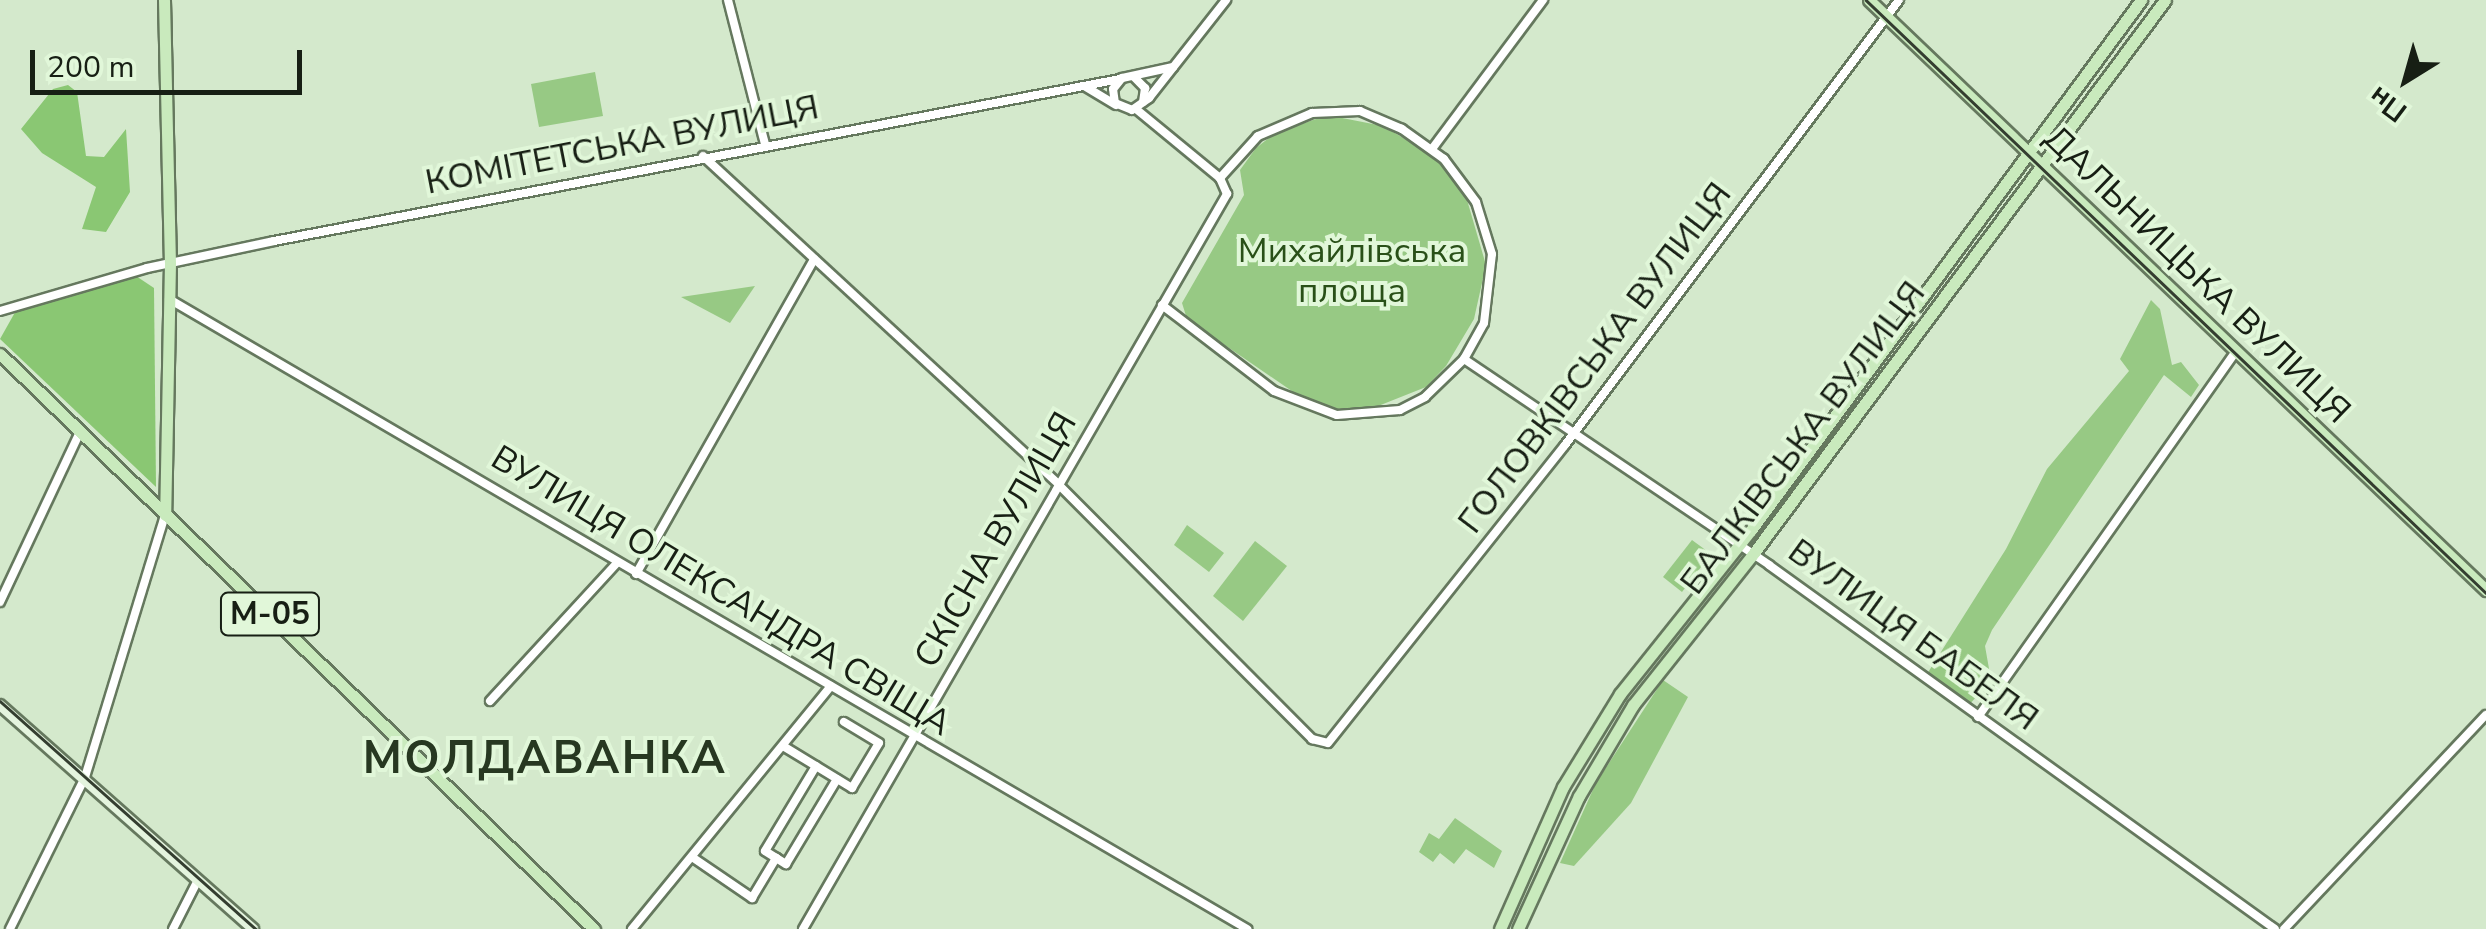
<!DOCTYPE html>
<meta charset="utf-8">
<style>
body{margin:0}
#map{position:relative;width:2486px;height:929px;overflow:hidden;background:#d4e9cc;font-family:"Nunito Sans",sans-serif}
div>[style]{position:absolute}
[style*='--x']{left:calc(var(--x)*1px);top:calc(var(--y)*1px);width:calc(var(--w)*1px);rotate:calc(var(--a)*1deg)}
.green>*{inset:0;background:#97c984}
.forest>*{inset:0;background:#8ac773}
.roads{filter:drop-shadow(2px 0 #65785e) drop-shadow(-2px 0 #65785e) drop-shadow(0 2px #65785e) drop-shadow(0 -2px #65785e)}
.minor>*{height:8px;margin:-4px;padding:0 4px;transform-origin:4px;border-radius:4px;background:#fff}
.secondary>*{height:10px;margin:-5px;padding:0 5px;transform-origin:5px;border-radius:5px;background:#e4f4de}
.primary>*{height:11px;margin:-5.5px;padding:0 5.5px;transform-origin:5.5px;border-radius:5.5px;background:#c9eabd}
.tram>*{height:2.5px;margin:-1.25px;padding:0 1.25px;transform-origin:1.25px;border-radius:1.25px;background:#343e30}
span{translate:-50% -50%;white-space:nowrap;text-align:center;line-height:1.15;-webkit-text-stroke:8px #e1f7d9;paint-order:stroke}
.shield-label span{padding:2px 8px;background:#e1f7d9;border:2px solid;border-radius:8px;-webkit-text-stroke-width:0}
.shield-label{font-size:32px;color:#171f14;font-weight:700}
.street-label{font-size:35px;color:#171f14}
.park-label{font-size:35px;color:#295018}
.district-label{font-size:45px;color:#273821;font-weight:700;letter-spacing:2.5px}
.north{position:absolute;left:2356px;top:30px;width:100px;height:100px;-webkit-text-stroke:8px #e1f7d9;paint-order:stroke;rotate:217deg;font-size:28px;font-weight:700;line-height:40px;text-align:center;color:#171f14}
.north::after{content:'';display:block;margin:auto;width:35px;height:45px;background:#171f14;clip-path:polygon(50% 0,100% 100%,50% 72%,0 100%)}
.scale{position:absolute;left:30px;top:50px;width:272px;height:45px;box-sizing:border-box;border:5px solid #171f14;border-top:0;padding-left:12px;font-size:30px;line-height:35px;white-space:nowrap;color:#171f14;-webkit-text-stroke:8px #e1f7d9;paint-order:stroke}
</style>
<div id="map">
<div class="green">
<i style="clip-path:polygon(595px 72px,603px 116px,539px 127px,531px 84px)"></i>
<i style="clip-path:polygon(1327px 115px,1383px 126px,1434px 156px,1465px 193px,1486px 265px,1474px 319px,1446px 366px,1426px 387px,1358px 414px,1318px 409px,1187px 319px,1182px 303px,1244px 195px,1240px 170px,1256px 148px,1274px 134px)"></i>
<i style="clip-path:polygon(755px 286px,730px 323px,681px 297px)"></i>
<i style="clip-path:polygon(2151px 300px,2160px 309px,2172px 365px,2181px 362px,2199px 385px,2191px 397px,2164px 375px,1992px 630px,1985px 646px,1991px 680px,1969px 705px,1927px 674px,2006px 549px,2047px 469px,2129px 371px,2120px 359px)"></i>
<i style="clip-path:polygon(1187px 525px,1224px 553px,1209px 572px,1174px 545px)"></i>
<i style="clip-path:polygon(1692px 540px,1711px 554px,1682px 592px,1663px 577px)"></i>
<i style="clip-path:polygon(1255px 541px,1287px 566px,1243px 621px,1213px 596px)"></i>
<i style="clip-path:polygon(1663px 680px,1688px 697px,1631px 803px,1574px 866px,1560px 863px,1596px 783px)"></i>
<i style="clip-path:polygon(1455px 818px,1502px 851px,1494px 868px,1466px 849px,1454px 864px,1440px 853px,1433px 862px,1419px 852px,1429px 833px,1439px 839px)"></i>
</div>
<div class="forest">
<i style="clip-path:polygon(68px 85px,77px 92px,86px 156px,104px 157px,126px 129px,130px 192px,106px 232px,82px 229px,96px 187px,42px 153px,21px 129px,53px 89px)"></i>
<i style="clip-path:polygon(136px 276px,154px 288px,156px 487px,0 339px,18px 307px)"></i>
</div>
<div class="roads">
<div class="minor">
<i style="--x:728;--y:0;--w:149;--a:75.6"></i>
<i style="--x:1173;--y:67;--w:52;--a:167.8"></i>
<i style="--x:1122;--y:78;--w:14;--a:129"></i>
<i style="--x:1113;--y:89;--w:14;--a:82"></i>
<i style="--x:1115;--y:103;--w:18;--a:22"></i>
<i style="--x:1132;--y:110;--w:21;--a:-35"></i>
<i style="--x:1149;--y:98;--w:125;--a:-51.8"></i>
<i style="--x:1134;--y:77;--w:16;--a:45"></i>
<i style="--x:1145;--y:88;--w:14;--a:98"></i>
<i style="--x:1086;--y:87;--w:35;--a:31"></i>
<i style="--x:1432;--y:149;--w:186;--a:-53.3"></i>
<i style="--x:703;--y:156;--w:485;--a:42.7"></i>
<i style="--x:1059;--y:485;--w:359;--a:45.1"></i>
<i style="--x:1312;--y:739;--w:16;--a:14"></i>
<i style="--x:1328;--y:743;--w:381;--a:-51.5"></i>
<i style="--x:1565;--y:445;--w:556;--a:-53.11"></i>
<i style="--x:169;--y:299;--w:1249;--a:30.3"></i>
<i style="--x:1162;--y:305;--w:141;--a:37.5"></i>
<i style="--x:1274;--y:391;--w:67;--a:20.9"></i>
<i style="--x:1337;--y:415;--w:63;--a:-4.5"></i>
<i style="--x:1400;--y:410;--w:28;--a:-27"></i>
<i style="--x:1425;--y:397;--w:54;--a:-44.3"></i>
<i style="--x:1464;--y:359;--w:41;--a:-60.9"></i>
<i style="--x:1484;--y:323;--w:69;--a:-83.4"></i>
<i style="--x:1492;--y:254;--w:54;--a:-107.1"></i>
<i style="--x:1476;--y:202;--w:54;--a:-126.7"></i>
<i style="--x:1444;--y:159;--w:52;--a:-144.5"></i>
<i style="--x:1402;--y:129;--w:46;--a:-156.8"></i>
<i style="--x:1360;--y:111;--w:48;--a:177.6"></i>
<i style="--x:1312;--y:113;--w:59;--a:156.9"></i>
<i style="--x:1258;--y:136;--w:57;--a:132.1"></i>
<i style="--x:0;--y:311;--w:153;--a:-16.3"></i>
<i style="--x:147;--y:268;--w:130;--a:-12"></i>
<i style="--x:274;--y:241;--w:861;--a:-10.84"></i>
<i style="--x:1464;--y:359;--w:368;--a:34"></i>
<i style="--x:1769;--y:565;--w:623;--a:35.73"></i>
<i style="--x:636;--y:574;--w:362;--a:-60.5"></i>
<i style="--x:0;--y:602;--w:188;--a:-64.8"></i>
<i style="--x:490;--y:701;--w:188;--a:-47.4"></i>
<i style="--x:1978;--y:717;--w:448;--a:-54.8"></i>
<i style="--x:783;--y:746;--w:81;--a:31.3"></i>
<i style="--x:852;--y:788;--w:52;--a:-59"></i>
<i style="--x:879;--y:743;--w:41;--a:-149"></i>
<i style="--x:816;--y:766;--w:99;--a:121"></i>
<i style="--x:765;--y:851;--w:25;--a:32"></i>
<i style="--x:786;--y:864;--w:99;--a:-59"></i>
<i style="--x:692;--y:857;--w:73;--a:34.3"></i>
<i style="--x:752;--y:898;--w:47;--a:-59"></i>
<i style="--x:10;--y:929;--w:169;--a:-63.7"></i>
<i style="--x:85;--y:777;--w:274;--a:-73"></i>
<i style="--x:173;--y:929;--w:55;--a:-63"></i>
<i style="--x:632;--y:929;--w:314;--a:-50.7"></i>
<i style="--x:803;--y:929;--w:849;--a:-60.02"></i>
<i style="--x:1227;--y:194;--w:17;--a:-114"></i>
<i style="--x:1220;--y:178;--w:109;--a:-140.6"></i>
<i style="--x:2284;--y:929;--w:294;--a:-46.7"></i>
</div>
<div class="secondary">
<i style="--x:0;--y:705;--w:338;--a:41.5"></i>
</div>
<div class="primary">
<i style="--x:164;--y:0;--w:263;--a:88.7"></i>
<i style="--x:170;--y:263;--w:252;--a:91.1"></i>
<i style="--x:1869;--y:0;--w:854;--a:43.72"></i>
<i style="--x:0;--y:354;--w:827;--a:44.07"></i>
<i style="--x:1500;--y:929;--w:155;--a:-66.1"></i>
<i style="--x:1563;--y:787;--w:109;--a:-58.5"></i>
<i style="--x:1620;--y:694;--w:210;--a:-51.4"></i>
<i style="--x:1751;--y:530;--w:658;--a:-53.65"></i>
<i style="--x:1518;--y:929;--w:146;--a:-65.4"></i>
<i style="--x:1579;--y:796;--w:106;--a:-59.3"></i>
<i style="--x:1633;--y:705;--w:193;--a:-51.5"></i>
<i style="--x:1753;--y:554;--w:690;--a:-53.36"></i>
</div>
</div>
<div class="tram">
<i style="--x:1866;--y:0;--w:858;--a:43.72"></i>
<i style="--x:0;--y:701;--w:343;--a:41.7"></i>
</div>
<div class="shield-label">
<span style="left:270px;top:614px">М-05</span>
</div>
<div class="street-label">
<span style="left:622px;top:145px;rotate:-11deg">КОМІТЕТСЬКА ВУЛИЦЯ</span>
<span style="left:2197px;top:275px;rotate:44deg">ДАЛЬНИЦЬКА ВУЛИЦЯ</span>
<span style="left:1595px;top:358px;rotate:-53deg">ГОЛОВКІВСЬКА ВУЛИЦЯ</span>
<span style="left:1803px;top:438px;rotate:-53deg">БАЛКІВСЬКА ВУЛИЦЯ</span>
<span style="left:996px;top:540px;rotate:-60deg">CКІСНА ВУЛИЦЯ</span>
<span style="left:721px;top:591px;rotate:31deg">ВУЛИЦЯ ОЛЕКСАНДРА СВІЩА</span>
<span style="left:1913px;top:635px;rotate:36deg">ВУЛИЦЯ БАБЕЛЯ</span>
</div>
<div class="park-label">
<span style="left:1352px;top:271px">Михайлівська<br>площа</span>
</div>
<div class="district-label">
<span style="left:545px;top:759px">МОЛДАВАНКА</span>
</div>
<div class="north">Пн</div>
<div class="scale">200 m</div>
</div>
